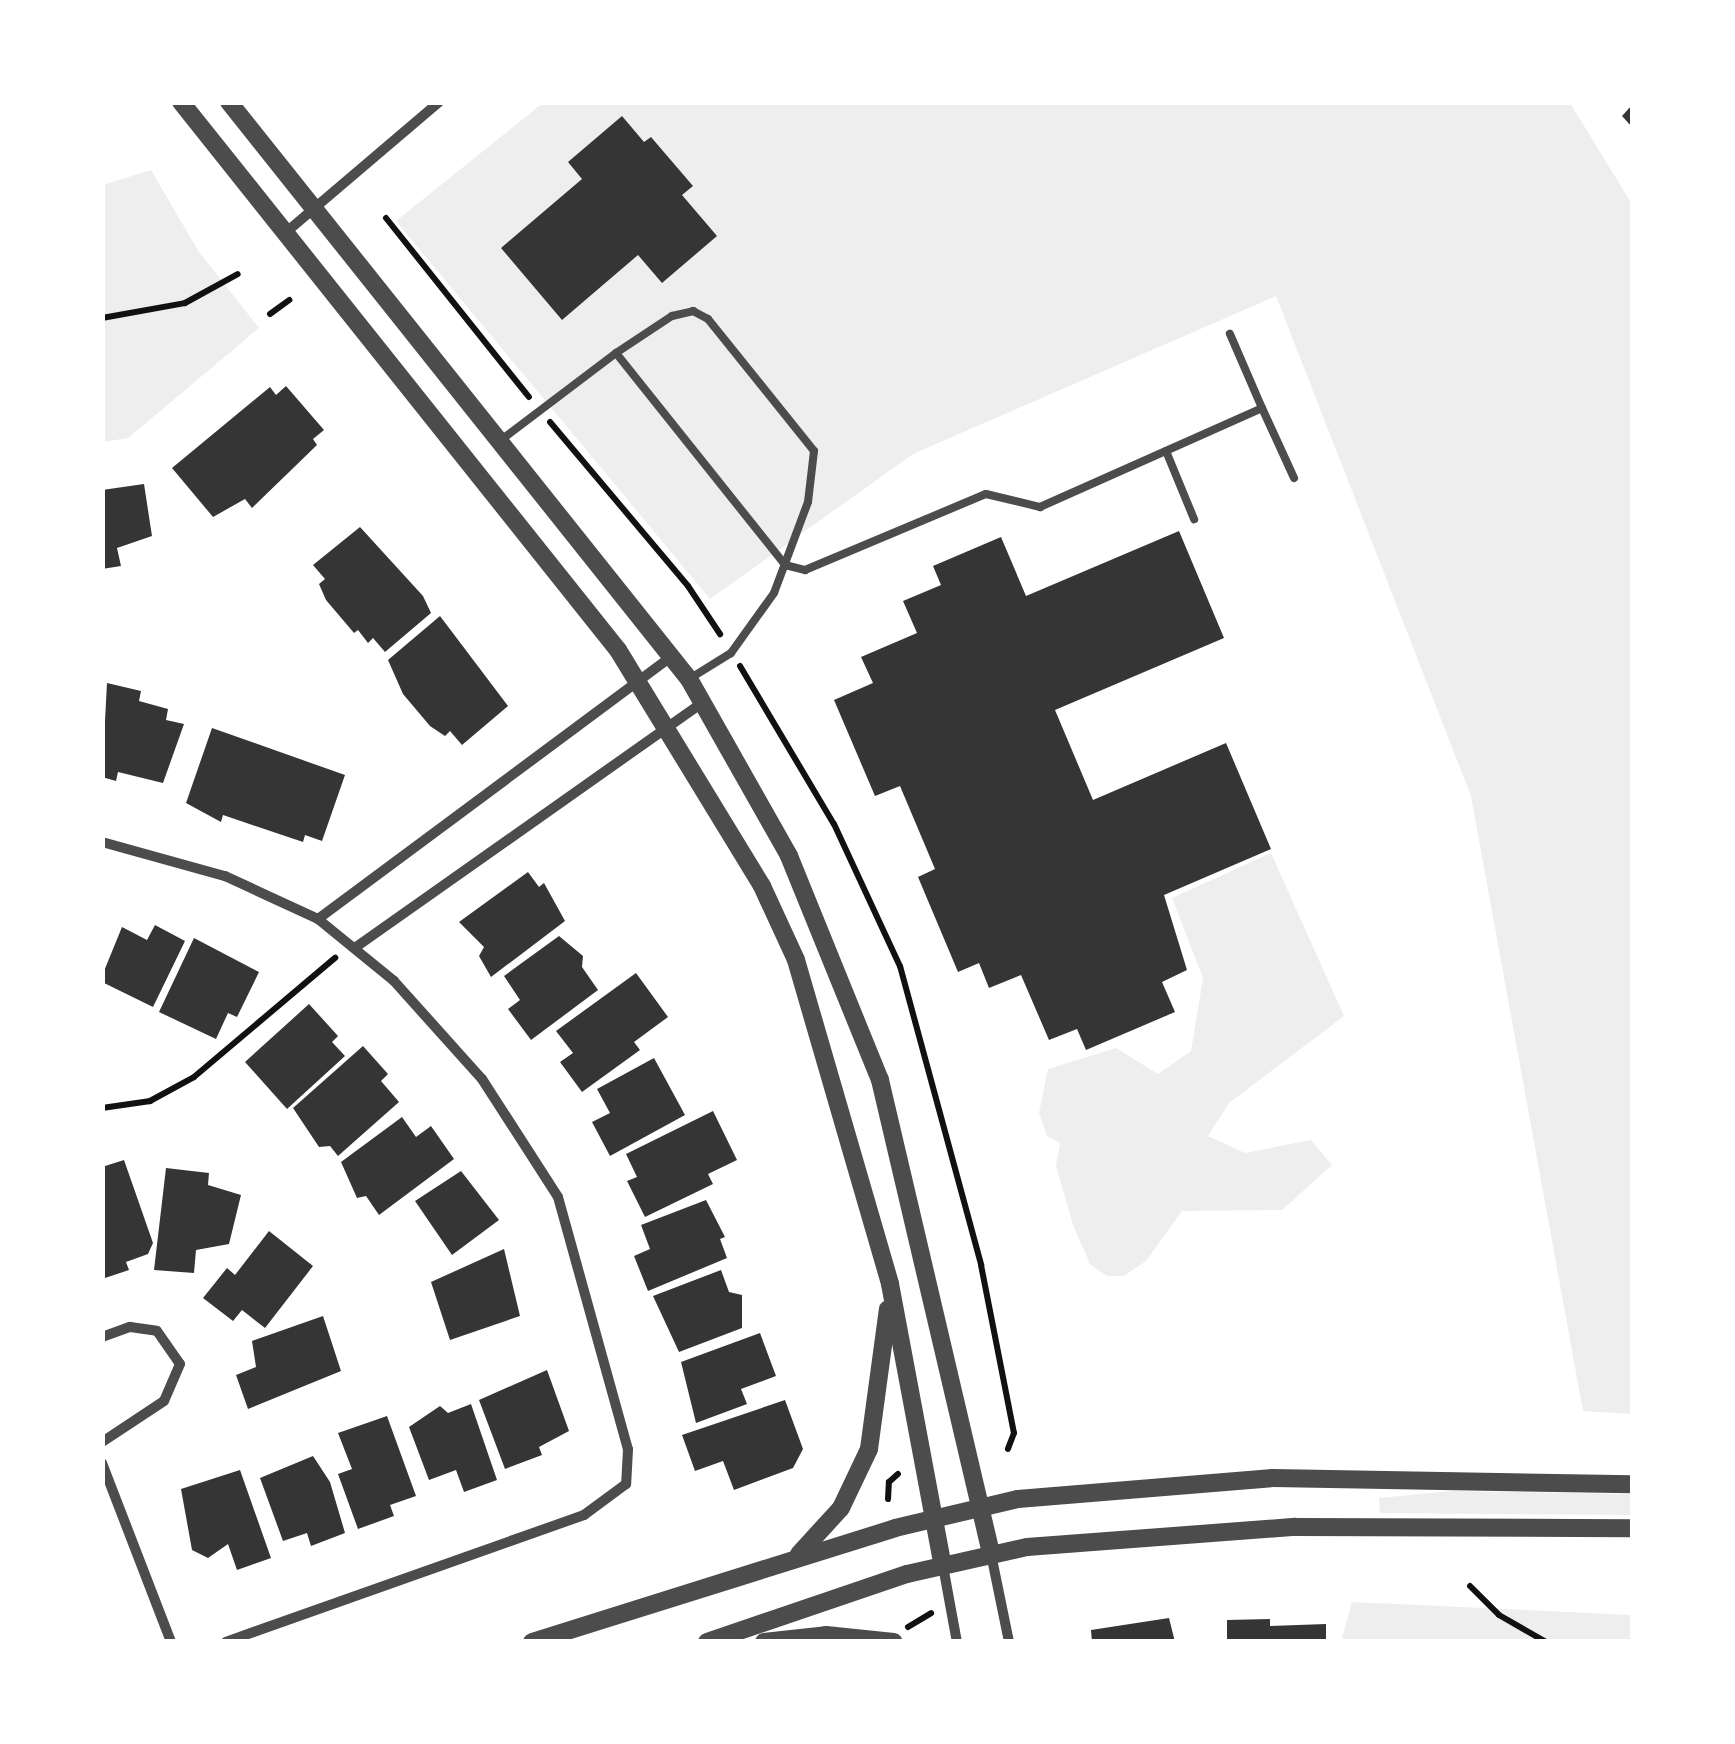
<!DOCTYPE html>
<style>
body{margin:0}
#map{position:relative;width:1735px;height:1744px;overflow:hidden;background:#fff;font-family:Roboto,sans-serif}
div>[style]{position:absolute}
[style*='--x']{left:calc(var(--x)*1px);top:calc(var(--y)*1px);width:calc(var(--w)*1px);rotate:calc(var(--a)*1deg)}
.green>*{inset:0;background:#eee}
.building>*{inset:0;background:#353535}
.path>*{height:6px;margin:-3px;padding:0 3px;transform-origin:3px;border-radius:3px;background:#111}
.service>*{height:8px;margin:-4px;padding:0 4px;transform-origin:4px;border-radius:4px;background:#4c4c4c}
.minor>*{height:10px;margin:-5px;padding:0 5px;transform-origin:5px;border-radius:5px;background:#4c4c4c}
.tertiary>*{height:18px;margin:-9px;padding:0 9px;transform-origin:9px;border-radius:9px;background:#4c4c4c}
span{translate:-50% -50%;white-space:nowrap;text-align:center;line-height:1.15;-webkit-text-stroke:9px #fff;paint-order:stroke}
.frame{position:absolute;inset:0;border:105px solid #fff;pointer-events:none}
</style>
<div id="map">
<div class="green">
<i style="clip-path:polygon(543px 103px,1570px 103px,1632px 204px,1632px 1414px,1583px 1411px,1471px 796px,1276px 296px,913px 454px,710px 599px,396px 221px)"></i>
<i style="clip-path:polygon(151px 170px,199px 252px,259px 328px,128px 438px,103px 442px,103px 185px)"></i>
<i style="clip-path:polygon(1271px 853px,1344px 1016px,1229px 1103px,1208px 1136px,1245px 1153px,1311px 1140px,1332px 1165px,1282px 1210px,1182px 1211px,1146px 1261px,1124px 1276px,1107px 1276px,1090px 1264px,1073px 1225px,1056px 1166px,1060px 1143px,1047px 1136px,1039px 1113px,1048px 1069px,1116px 1048px,1158px 1074px,1191px 1051px,1203px 978px,1172px 898px)"></i>
<i style="clip-path:polygon(1452px 1491px,1632px 1494px,1632px 1515px,1380px 1513px,1379px 1498px)"></i>
<i style="clip-path:polygon(1352px 1602px,1632px 1615px,1632px 1641px,1341px 1642px)"></i>
</div>
<div class="building">
<i style="clip-path:polygon(1632px 105px,1632px 127px,1622px 116px)"></i>
<i style="clip-path:polygon(622px 116px,644px 142px,651px 137px,693px 186px,682px 195px,717px 236px,662px 283px,638px 255px,562px 320px,501px 248px,582px 179px,568px 162px)"></i>
<i style="clip-path:polygon(286px 386px,324px 430px,313px 439px,317px 445px,252px 508px,245px 499px,213px 517px,172px 468px,270px 387px,276px 395px)"></i>
<i style="clip-path:polygon(144px 484px,152px 536px,117px 548px,121px 566px,102px 569px,102px 490px)"></i>
<i style="clip-path:polygon(360px 527px,423px 596px,431px 613px,385px 652px,373px 638px,368px 643px,358px 630px,354px 633px,326px 600px,319px 584px,325px 579px,313px 565px)"></i>
<i style="clip-path:polygon(1179px 531px,1224px 638px,1055px 710px,1093px 800px,1226px 743px,1271px 849px,1164px 895px,1187px 970px,1162px 982px,1175px 1012px,1086px 1050px,1077px 1029px,1049px 1040px,1021px 975px,989px 988px,979px 963px,958px 972px,918px 877px,935px 869px,900px 786px,875px 796px,834px 700px,873px 683px,861px 657px,917px 633px,903px 601px,941px 585px,933px 566px,1001px 537px,1026px 596px)"></i>
<i style="clip-path:polygon(440px 616px,508px 706px,462px 745px,450px 731px,445px 736px,430px 726px,403px 694px,388px 660px)"></i>
<i style="clip-path:polygon(107px 683px,141px 691px,139px 701px,168px 709px,166px 720px,184px 724px,163px 783px,118px 772px,116px 781px,102px 777px)"></i>
<i style="clip-path:polygon(212px 728px,345px 775px,322px 841px,305px 835px,303px 842px,223px 815px,221px 822px,186px 803px)"></i>
<i style="clip-path:polygon(528px 872px,539px 887px,544px 883px,565px 921px,491px 977px,479px 956px,484px 947px,459px 922px)"></i>
<i style="clip-path:polygon(155px 925px,185px 941px,153px 1007px,102px 982px,102px 976px,122px 927px,147px 940px)"></i>
<i style="clip-path:polygon(559px 936px,583px 956px,582px 967px,598px 990px,531px 1040px,508px 1009px,520px 1000px,504px 976px)"></i>
<i style="clip-path:polygon(194px 938px,259px 972px,237px 1017px,228px 1013px,216px 1039px,159px 1012px)"></i>
<i style="clip-path:polygon(636px 973px,668px 1017px,634px 1042px,640px 1050px,582px 1092px,560px 1062px,573px 1053px,556px 1031px)"></i>
<i style="clip-path:polygon(309px 1004px,338px 1036px,332px 1042px,345px 1056px,287px 1109px,245px 1062px)"></i>
<i style="clip-path:polygon(363px 1046px,388px 1074px,381px 1081px,399px 1102px,338px 1156px,330px 1146px,319px 1147px,293px 1108px)"></i>
<i style="clip-path:polygon(654px 1058px,685px 1115px,610px 1156px,592px 1122px,610px 1113px,597px 1089px)"></i>
<i style="clip-path:polygon(713px 1111px,737px 1160px,708px 1174px,713px 1184px,645px 1217px,627px 1181px,637px 1177px,626px 1154px)"></i>
<i style="clip-path:polygon(402px 1117px,416px 1137px,431px 1126px,454px 1159px,379px 1215px,366px 1196px,357px 1198px,341px 1162px)"></i>
<i style="clip-path:polygon(124px 1160px,153px 1243px,148px 1254px,126px 1262px,129px 1270px,102px 1279px,102px 1167px)"></i>
<i style="clip-path:polygon(166px 1168px,209px 1173px,208px 1185px,241px 1195px,229px 1244px,196px 1250px,194px 1273px,154px 1270px)"></i>
<i style="clip-path:polygon(461px 1171px,499px 1220px,452px 1255px,415px 1201px)"></i>
<i style="clip-path:polygon(706px 1200px,725px 1237px,720px 1239px,727px 1258px,648px 1291px,634px 1256px,650px 1249px,641px 1225px)"></i>
<i style="clip-path:polygon(269px 1231px,313px 1266px,265px 1328px,242px 1310px,233px 1321px,203px 1298px,227px 1268px,235px 1275px)"></i>
<i style="clip-path:polygon(504px 1249px,520px 1316px,450px 1340px,431px 1282px)"></i>
<i style="clip-path:polygon(721px 1270px,729px 1292px,742px 1295px,742px 1328px,679px 1352px,653px 1296px)"></i>
<i style="clip-path:polygon(323px 1316px,341px 1371px,248px 1409px,236px 1375px,256px 1367px,252px 1341px)"></i>
<i style="clip-path:polygon(760px 1333px,776px 1376px,741px 1389px,747px 1404px,696px 1423px,681px 1362px)"></i>
<i style="clip-path:polygon(547px 1370px,569px 1431px,539px 1447px,542px 1455px,505px 1469px,479px 1400px)"></i>
<i style="clip-path:polygon(785px 1400px,803px 1449px,793px 1468px,734px 1490px,723px 1461px,695px 1471px,682px 1435px)"></i>
<i style="clip-path:polygon(471px 1404px,497px 1480px,464px 1492px,456px 1470px,429px 1480px,409px 1427px,440px 1406px,448px 1413px)"></i>
<i style="clip-path:polygon(387px 1416px,416px 1496px,390px 1505px,394px 1516px,358px 1529px,338px 1474px,352px 1469px,338px 1433px)"></i>
<i style="clip-path:polygon(313px 1456px,330px 1482px,345px 1533px,311px 1546px,307px 1533px,283px 1541px,260px 1478px)"></i>
<i style="clip-path:polygon(240px 1470px,271px 1558px,237px 1570px,228px 1544px,208px 1558px,192px 1550px,181px 1489px)"></i>
<i style="clip-path:polygon(1169px 1618px,1175px 1642px,1092px 1642px,1091px 1630px)"></i>
<i style="clip-path:polygon(1270px 1619px,1270px 1626px,1326px 1624px,1326px 1642px,1227px 1642px,1227px 1620px)"></i>
</div>
<div class="path">
<i style="--x:386;--y:218;--w:229;--a:51.4"></i>
<i style="--x:270;--y:314;--w:24;--a:-36"></i>
<i style="--x:102;--y:318;--w:84;--a:-10.2"></i>
<i style="--x:185;--y:303;--w:60;--a:-28.7"></i>
<i style="--x:550;--y:422;--w:214;--a:49.9"></i>
<i style="--x:688;--y:586;--w:58;--a:56.3"></i>
<i style="--x:740;--y:666;--w:184;--a:59.3"></i>
<i style="--x:834;--y:824;--w:157;--a:65.1"></i>
<i style="--x:900;--y:966;--w:310;--a:74.8"></i>
<i style="--x:981;--y:1265;--w:171;--a:78.9"></i>
<i style="--x:1014;--y:1433;--w:17;--a:111"></i>
<i style="--x:102;--y:1108;--w:49;--a:-8.3"></i>
<i style="--x:150;--y:1101;--w:50;--a:-28.6"></i>
<i style="--x:194;--y:1077;--w:185;--a:-40.2"></i>
<i style="--x:888;--y:1499;--w:17;--a:-87"></i>
<i style="--x:889;--y:1482;--w:12;--a:-42"></i>
<i style="--x:1470;--y:1586;--w:41;--a:45"></i>
<i style="--x:1499;--y:1615;--w:54;--a:29.9"></i>
<i style="--x:908;--y:1627;--w:27;--a:-31"></i>
</div>
<div class="service">
<i style="--x:616;--y:353;--w:271;--a:51.4"></i>
<i style="--x:785;--y:565;--w:21;--a:14"></i>
<i style="--x:805;--y:570;--w:196;--a:-22.8"></i>
<i style="--x:986;--y:494;--w:56;--a:13.5"></i>
<i style="--x:1040;--y:507;--w:243;--a:-24"></i>
<i style="--x:1262;--y:408;--w:81;--a:-113.4"></i>
<i style="--x:1262;--y:408;--w:77;--a:65.4"></i>
<i style="--x:501;--y:440;--w:144;--a:-37.1"></i>
<i style="--x:616;--y:353;--w:67;--a:-33.5"></i>
<i style="--x:672;--y:316;--w:22;--a:-13"></i>
<i style="--x:693;--y:311;--w:17;--a:28"></i>
<i style="--x:708;--y:319;--w:169;--a:51.2"></i>
<i style="--x:814;--y:451;--w:51;--a:96.7"></i>
<i style="--x:808;--y:502;--w:97;--a:110.5"></i>
<i style="--x:774;--y:593;--w:74;--a:125.6"></i>
<i style="--x:731;--y:653;--w:49;--a:148.2"></i>
<i style="--x:1166;--y:451;--w:74;--a:67.6"></i>
</div>
<div class="minor">
<i style="--x:284;--y:234;--w:204;--a:-40.4"></i>
<i style="--x:102;--y:842;--w:128;--a:15.5"></i>
<i style="--x:225;--y:876;--w:102;--a:24.8"></i>
<i style="--x:318;--y:919;--w:98;--a:39.2"></i>
<i style="--x:394;--y:981;--w:132;--a:48.1"></i>
<i style="--x:482;--y:1079;--w:140;--a:57.2"></i>
<i style="--x:558;--y:1197;--w:262;--a:74.5"></i>
<i style="--x:628;--y:1449;--w:35;--a:93"></i>
<i style="--x:626;--y:1484;--w:52;--a:143.6"></i>
<i style="--x:584;--y:1515;--w:380;--a:160.5"></i>
<i style="--x:318;--y:919;--w:441;--a:-36.6"></i>
<i style="--x:356;--y:947;--w:427;--a:-35.2"></i>
<i style="--x:102;--y:1337;--w:30;--a:-20"></i>
<i style="--x:130;--y:1327;--w:27;--a:8"></i>
<i style="--x:157;--y:1331;--w:40;--a:55.1"></i>
<i style="--x:180;--y:1364;--w:40;--a:113.4"></i>
<i style="--x:164;--y:1401;--w:74;--a:146.5"></i>
<i style="--x:102;--y:1463;--w:192;--a:68.9"></i>
<i style="--x:991;--y:1554;--w:90;--a:78.4"></i>
<i style="--x:943;--y:1566;--w:77;--a:79.6"></i>
</div>
<div class="tertiary">
<i style="--x:181;--y:102;--w:701;--a:51.43"></i>
<i style="--x:618;--y:650;--w:276;--a:58.6"></i>
<i style="--x:762;--y:886;--w:81;--a:65.3"></i>
<i style="--x:796;--y:960;--w:337;--a:73.8"></i>
<i style="--x:890;--y:1284;--w:287;--a:79.4"></i>
<i style="--x:229;--y:102;--w:738;--a:51.44"></i>
<i style="--x:689;--y:679;--w:203;--a:60.5"></i>
<i style="--x:789;--y:856;--w:242;--a:67.9"></i>
<i style="--x:880;--y:1080;--w:487;--a:76.8"></i>
<i style="--x:799;--y:1554;--w:62;--a:-47.6"></i>
<i style="--x:841;--y:1508;--w:65;--a:-64.6"></i>
<i style="--x:869;--y:1449;--w:141;--a:-82.3"></i>
<i style="--x:532;--y:1642;--w:380;--a:-17.4"></i>
<i style="--x:895;--y:1528;--w:126;--a:-13.3"></i>
<i style="--x:1018;--y:1499;--w:256;--a:-4.7"></i>
<i style="--x:1273;--y:1478;--w:359;--a:1"></i>
<i style="--x:707;--y:1642;--w:211;--a:-18.8"></i>
<i style="--x:907;--y:1574;--w:123;--a:-12.7"></i>
<i style="--x:1027;--y:1547;--w:269;--a:-4.3"></i>
<i style="--x:1295;--y:1527;--w:337;--a:0.2"></i>
<i style="--x:764;--y:1642;--w:62;--a:-6.4"></i>
<i style="--x:826;--y:1635;--w:68;--a:5.9"></i>
</div>
<div class="frame"></div>
</div>
